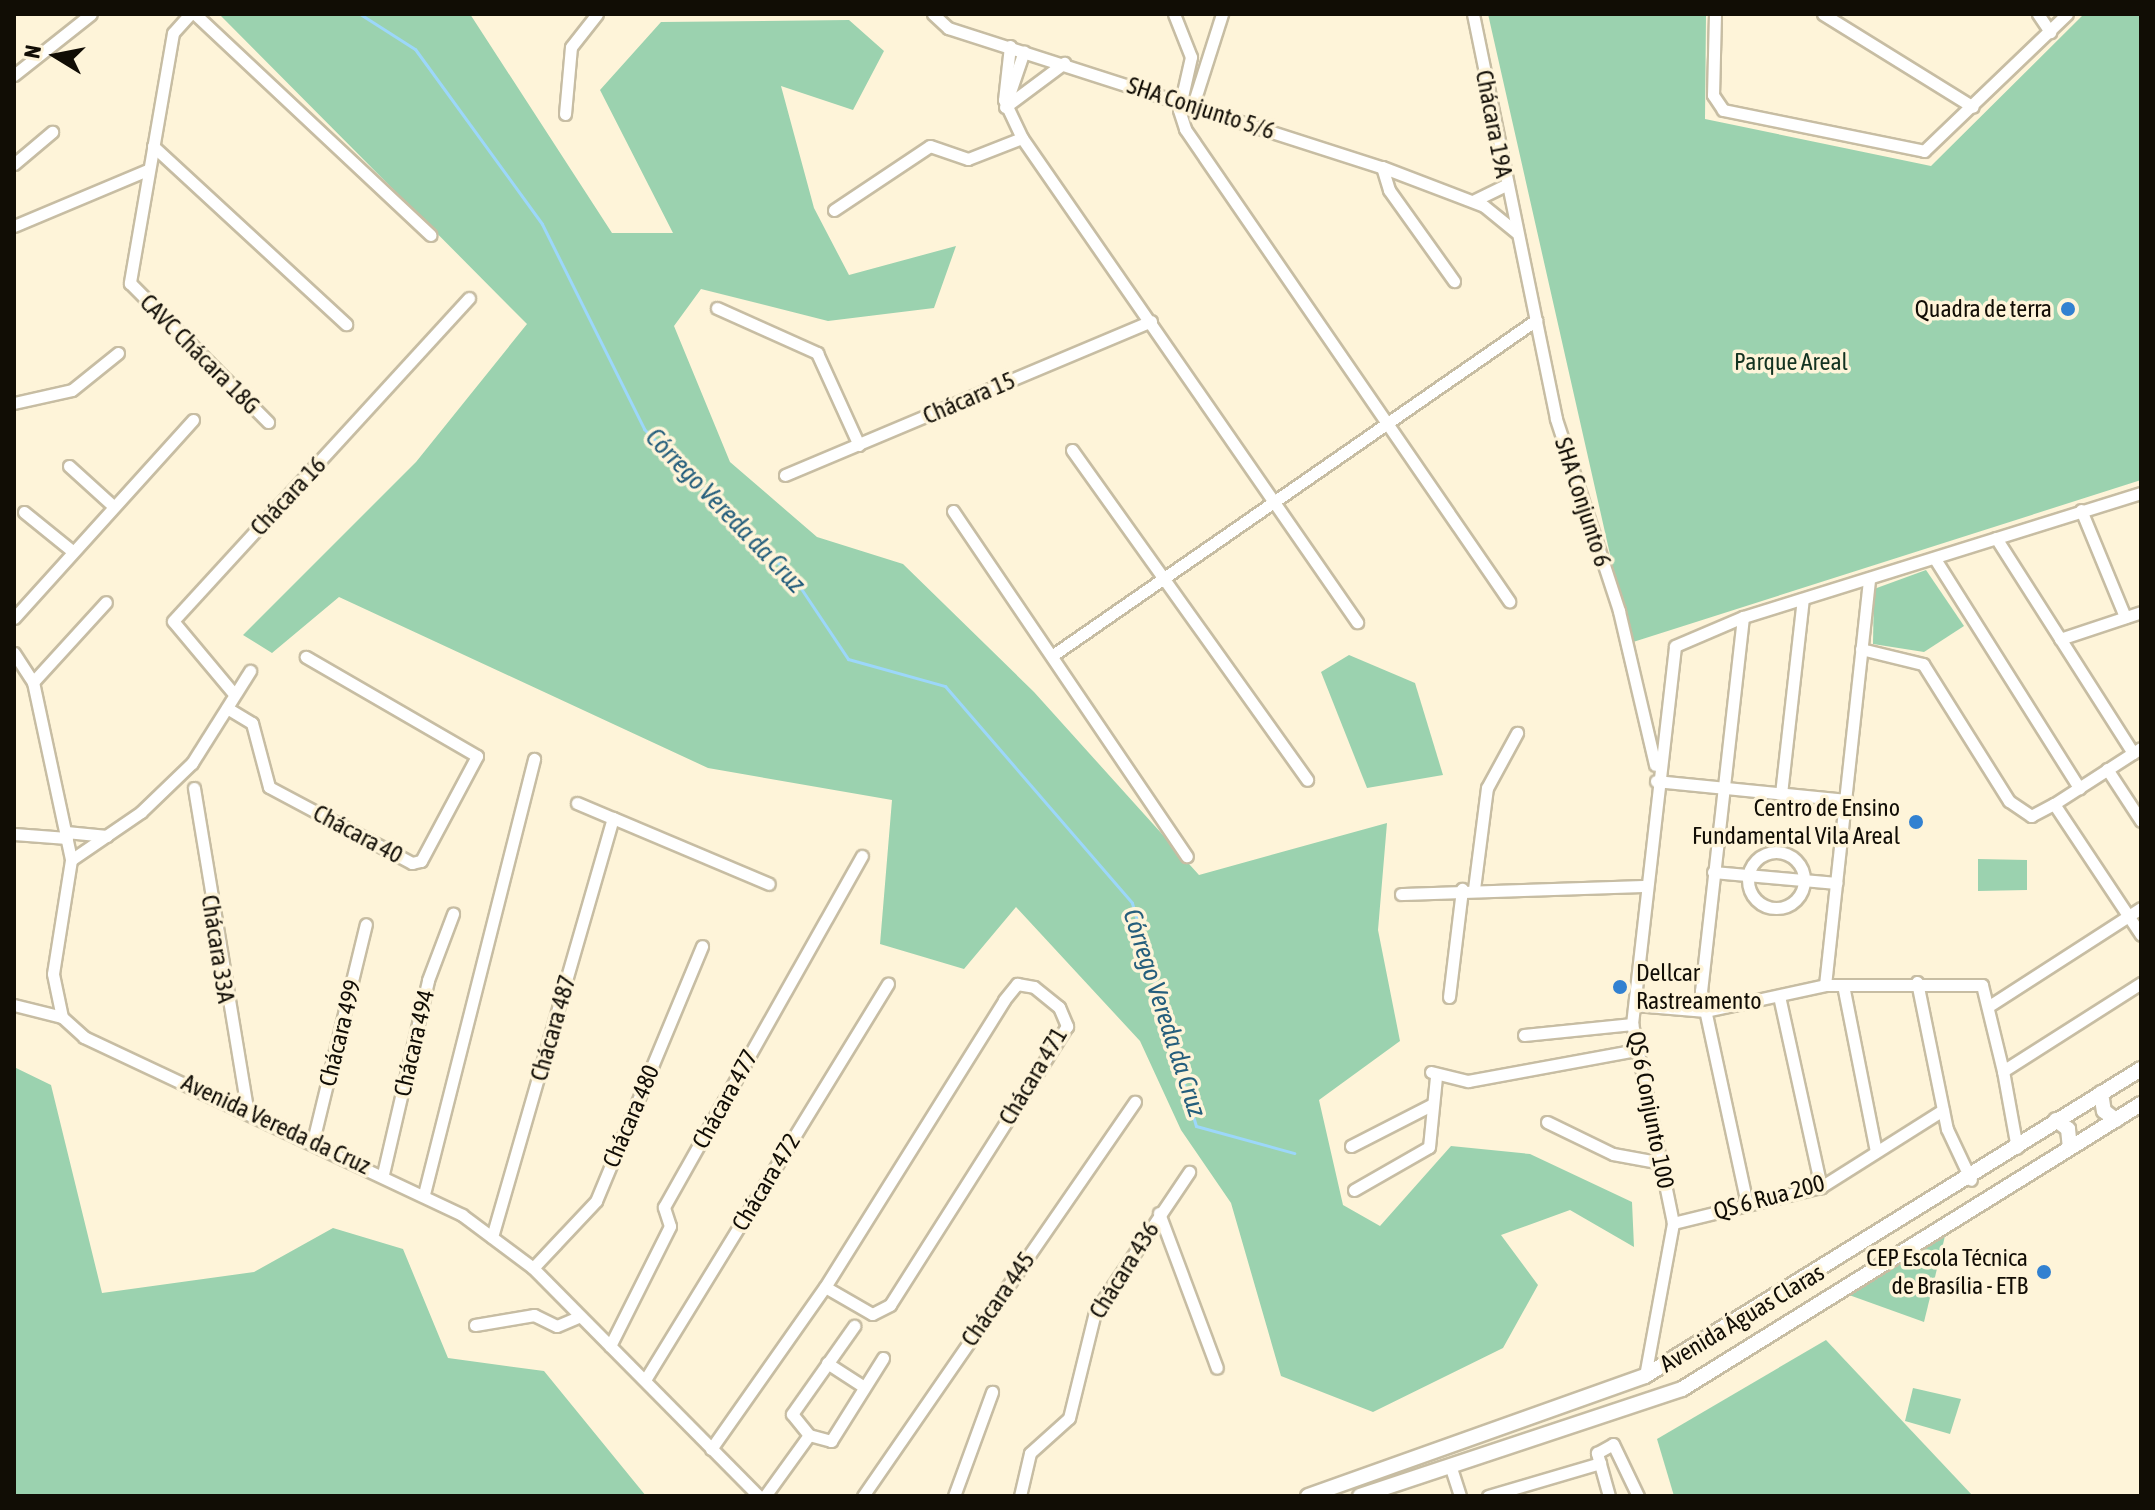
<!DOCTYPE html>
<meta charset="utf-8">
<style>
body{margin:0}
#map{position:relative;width:2155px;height:1510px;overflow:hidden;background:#fef4d9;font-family:"Asap Condensed",sans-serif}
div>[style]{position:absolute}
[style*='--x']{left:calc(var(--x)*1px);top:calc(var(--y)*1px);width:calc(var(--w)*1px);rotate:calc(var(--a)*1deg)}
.green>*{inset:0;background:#9bd2af}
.stream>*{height:3px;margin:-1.5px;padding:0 1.5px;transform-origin:1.5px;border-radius:1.5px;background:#9cd7fa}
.roads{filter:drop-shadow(2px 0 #c7bda3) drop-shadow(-2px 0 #c7bda3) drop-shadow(0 2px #c7bda3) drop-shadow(0 -2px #c7bda3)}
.minor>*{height:11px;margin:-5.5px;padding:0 5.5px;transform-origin:5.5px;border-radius:5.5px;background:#fff}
.minor>.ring{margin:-5.5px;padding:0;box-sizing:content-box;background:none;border:11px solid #fff;border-radius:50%}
.major>*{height:14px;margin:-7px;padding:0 7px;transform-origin:7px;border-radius:7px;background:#fff}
.dots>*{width:22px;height:22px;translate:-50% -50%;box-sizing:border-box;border:4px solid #fef4d9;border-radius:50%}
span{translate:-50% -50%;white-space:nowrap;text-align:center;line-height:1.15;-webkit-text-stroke:7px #fef4d9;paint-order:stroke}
.street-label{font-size:24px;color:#110d05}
.poi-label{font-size:24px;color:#110d05}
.right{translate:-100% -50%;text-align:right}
.left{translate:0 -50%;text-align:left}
.park-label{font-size:24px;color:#123220}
.water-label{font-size:26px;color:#255e7c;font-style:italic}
.frame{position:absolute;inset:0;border:16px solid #110d05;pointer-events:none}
.north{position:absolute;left:16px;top:16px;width:80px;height:80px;-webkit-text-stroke:6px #fef4d9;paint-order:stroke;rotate:280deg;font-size:22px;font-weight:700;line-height:32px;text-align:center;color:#110d05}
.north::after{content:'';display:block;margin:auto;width:28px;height:36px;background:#110d05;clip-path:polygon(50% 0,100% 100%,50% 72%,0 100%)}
</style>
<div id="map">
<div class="green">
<i style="clip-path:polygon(219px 14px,470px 14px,612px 233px,673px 233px,600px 90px,661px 22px,849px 20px,884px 51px,853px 110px,781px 86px,814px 208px,849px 275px,956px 246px,934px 308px,828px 321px,701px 289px,674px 326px,730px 462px,817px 537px,903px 564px,1034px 692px,1199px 875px,1387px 823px,1378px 930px,1400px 1041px,1319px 1100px,1343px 1205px,1380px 1226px,1451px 1146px,1530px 1154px,1632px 1202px,1634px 1247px,1570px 1210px,1501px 1235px,1538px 1285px,1503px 1348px,1373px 1412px,1281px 1376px,1231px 1203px,1181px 1130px,1140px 1041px,1016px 907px,964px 969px,880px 944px,892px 800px,708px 768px,339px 597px,272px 653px,243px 635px,416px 462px,527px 324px)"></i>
<i style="clip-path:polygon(1488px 14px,1706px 14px,1705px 119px,1931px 166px,2084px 14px,2141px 14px,2141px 480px,1630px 643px)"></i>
<i style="clip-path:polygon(1926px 570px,1964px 626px,1924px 652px,1873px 644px,1874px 589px)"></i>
<i style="clip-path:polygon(1349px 655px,1415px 683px,1443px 775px,1367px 788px,1321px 672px)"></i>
<i style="clip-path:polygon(1978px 859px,2027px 860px,2027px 890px,1978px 891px)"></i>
<i style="clip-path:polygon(14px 1067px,51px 1085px,102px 1293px,254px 1272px,333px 1228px,403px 1249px,448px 1358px,544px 1371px,646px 1496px,14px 1496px)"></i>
<i style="clip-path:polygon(1945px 1236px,1924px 1322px,1849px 1295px,1895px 1266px)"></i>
<i style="clip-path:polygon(1826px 1340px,1972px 1495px,1674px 1496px,1657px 1439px)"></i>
<i style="clip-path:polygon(1913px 1388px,1961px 1399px,1950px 1434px,1905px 1421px)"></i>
</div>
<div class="stream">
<i style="--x:360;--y:14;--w:65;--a:32.5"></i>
<i style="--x:415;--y:49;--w:216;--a:54"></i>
<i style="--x:542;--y:224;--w:229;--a:63.5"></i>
<i style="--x:644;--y:429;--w:215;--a:45"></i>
<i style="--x:796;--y:581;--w:94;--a:56.3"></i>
<i style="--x:848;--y:659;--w:101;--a:15.6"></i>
<i style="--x:945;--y:686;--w:286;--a:49.2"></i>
<i style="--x:1132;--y:903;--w:232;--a:74"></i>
<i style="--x:1196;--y:1126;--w:102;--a:15.4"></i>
</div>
<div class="roads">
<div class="minor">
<i style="--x:190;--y:14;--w:25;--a:132"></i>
<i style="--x:173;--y:33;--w:254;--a:99.8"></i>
<i style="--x:130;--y:283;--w:196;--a:45.2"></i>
<i style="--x:195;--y:14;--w:323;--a:43.2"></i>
<i style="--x:933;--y:14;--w:21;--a:43"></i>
<i style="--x:948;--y:28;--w:456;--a:17.8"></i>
<i style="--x:1382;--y:167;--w:109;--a:20.9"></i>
<i style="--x:1484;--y:206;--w:41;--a:39.1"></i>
<i style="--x:1174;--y:14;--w:46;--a:68.4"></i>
<i style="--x:1191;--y:57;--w:54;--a:102.8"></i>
<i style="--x:1179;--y:110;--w:20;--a:72"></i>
<i style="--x:1185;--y:129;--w:573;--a:55.53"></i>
<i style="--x:1473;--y:14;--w:413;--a:78.4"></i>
<i style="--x:1556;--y:419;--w:202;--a:71.8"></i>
<i style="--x:1619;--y:611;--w:158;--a:76.8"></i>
<i style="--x:1715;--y:14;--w:81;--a:91.4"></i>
<i style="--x:1713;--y:95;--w:18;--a:56"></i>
<i style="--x:1723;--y:110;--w:205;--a:11.5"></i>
<i style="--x:1924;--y:151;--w:198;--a:-43.8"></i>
<i style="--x:1823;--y:14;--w:176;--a:31.8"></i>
<i style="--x:2038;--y:14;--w:22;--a:56"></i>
<i style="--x:1010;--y:46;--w:54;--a:96.3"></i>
<i style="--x:1004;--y:100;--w:42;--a:64.7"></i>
<i style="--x:1022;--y:138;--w:589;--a:55.31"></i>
<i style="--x:14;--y:75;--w:98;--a:-38.4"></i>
<i style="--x:1009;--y:95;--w:46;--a:-71.2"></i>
<i style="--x:1193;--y:105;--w:96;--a:-72.3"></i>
<i style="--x:1005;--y:107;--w:74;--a:-36.7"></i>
<i style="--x:565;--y:114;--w:67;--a:-84.9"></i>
<i style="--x:571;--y:47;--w:42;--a:-51.8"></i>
<i style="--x:153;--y:146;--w:263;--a:42.7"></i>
<i style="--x:14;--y:164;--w:50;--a:-40.1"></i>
<i style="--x:1382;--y:167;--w:24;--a:73"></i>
<i style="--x:1389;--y:190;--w:112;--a:54.5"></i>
<i style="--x:1473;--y:201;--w:37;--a:-26"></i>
<i style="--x:834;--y:210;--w:115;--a:-33.7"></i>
<i style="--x:930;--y:146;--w:40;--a:18.9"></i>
<i style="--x:968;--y:159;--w:58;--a:-21.3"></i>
<i style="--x:14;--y:226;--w:144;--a:-22.8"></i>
<i style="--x:717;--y:308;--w:110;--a:24.2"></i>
<i style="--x:817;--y:353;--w:101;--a:65.5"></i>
<i style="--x:14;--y:403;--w:59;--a:-12.6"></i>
<i style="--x:72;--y:390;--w:59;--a:-38.8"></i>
<i style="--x:1072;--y:450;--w:405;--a:54.5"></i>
<i style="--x:69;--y:466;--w:58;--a:42.2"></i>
<i style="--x:785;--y:475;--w:397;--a:-22.8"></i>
<i style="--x:2081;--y:510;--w:116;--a:67.6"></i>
<i style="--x:953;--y:511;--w:417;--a:55.9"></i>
<i style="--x:24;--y:512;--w:60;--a:39"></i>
<i style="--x:1996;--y:538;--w:255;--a:57.5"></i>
<i style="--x:1935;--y:559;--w:271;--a:57.8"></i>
<i style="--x:1869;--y:580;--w:407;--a:96.2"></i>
<i style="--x:1825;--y:985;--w:157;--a:0"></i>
<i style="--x:1982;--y:985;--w:89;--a:76.3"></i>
<i style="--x:2003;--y:1071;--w:164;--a:-32.5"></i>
<i style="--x:1743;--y:617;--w:376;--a:96.4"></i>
<i style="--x:1701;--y:991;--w:217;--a:77.8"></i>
<i style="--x:14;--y:618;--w:267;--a:-47.9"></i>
<i style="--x:2060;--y:639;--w:85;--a:-18.4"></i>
<i style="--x:1861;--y:649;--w:64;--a:13.6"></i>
<i style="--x:1923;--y:664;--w:162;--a:57.9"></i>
<i style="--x:2009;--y:801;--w:27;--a:34"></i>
<i style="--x:2031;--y:816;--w:26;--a:-28"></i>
<i style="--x:2054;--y:804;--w:157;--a:56.4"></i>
<i style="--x:14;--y:653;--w:35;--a:57"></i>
<i style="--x:33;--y:682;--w:182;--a:77.9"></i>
<i style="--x:71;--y:860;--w:115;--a:99"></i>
<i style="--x:53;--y:974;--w:44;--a:78.2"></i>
<i style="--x:62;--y:1017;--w:30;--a:42"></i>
<i style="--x:84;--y:1037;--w:418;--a:25.2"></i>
<i style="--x:462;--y:1215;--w:89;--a:36.7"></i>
<i style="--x:533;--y:1268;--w:321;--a:45.3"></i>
<i style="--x:1053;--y:655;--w:588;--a:-34.74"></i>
<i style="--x:33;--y:682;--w:108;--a:-47.6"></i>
<i style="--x:234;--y:694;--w:95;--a:-129.9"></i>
<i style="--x:173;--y:621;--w:438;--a:-47.5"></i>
<i style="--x:227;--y:708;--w:29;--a:31"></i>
<i style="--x:252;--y:723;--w:66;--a:75.1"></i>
<i style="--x:269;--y:787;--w:162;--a:28"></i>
<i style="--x:412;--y:863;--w:9;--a:-13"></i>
<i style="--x:421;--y:861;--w:119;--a:-61.9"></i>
<i style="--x:477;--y:756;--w:198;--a:-149.9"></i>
<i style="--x:2107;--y:769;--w:62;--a:56.8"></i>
<i style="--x:1656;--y:781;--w:191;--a:5.7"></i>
<i style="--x:194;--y:788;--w:325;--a:80.6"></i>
<i style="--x:1781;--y:794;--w:196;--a:-83.6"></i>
<i style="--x:577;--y:803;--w:39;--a:23"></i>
<i style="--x:2054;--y:804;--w:103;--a:-32.8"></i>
<i style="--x:66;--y:832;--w:41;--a:5.6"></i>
<i style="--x:14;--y:834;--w:53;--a:4.3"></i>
<i class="ring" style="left:1748px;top:852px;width:45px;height:45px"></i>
<i style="--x:71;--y:860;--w:85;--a:-34.4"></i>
<i style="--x:141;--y:812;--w:71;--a:-43.9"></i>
<i style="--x:192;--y:763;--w:109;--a:-57.8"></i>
<i style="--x:1713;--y:872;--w:124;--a:5.1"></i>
<i style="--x:1474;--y:889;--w:102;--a:-82.7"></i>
<i style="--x:1487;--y:788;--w:63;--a:-61.4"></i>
<i style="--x:1401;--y:894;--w:244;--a:-1.9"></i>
<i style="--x:1917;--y:982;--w:150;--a:78.5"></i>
<i style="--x:1947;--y:1129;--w:56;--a:64.8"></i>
<i style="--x:1843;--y:985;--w:170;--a:78.8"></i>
<i style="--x:1779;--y:996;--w:196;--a:77.6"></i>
<i style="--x:1449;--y:997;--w:109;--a:-83.1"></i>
<i style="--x:14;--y:1005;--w:49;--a:14"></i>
<i style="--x:1635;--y:1005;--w:71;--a:4.8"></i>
<i style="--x:1706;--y:1011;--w:122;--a:-12.3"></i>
<i style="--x:1989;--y:1006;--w:181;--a:-32.8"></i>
<i style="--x:1524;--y:1035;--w:109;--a:-5.8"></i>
<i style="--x:2003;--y:1071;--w:78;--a:79.7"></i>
<i style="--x:1431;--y:1072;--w:38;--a:14"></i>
<i style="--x:1468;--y:1081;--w:172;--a:-10.4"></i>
<i style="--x:1547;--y:1122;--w:73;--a:25.9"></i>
<i style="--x:1613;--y:1154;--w:50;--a:10.4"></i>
<i style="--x:313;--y:1141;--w:223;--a:-76.3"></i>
<i style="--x:1351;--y:1146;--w:90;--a:-27.1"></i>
<i style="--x:383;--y:1174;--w:199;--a:-76.9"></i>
<i style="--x:428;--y:980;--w:71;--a:-69.3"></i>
<i style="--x:1354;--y:1190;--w:86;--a:-29.8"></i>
<i style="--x:1429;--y:1147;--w:70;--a:-84.3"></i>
<i style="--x:424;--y:1194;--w:449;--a:-75.8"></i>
<i style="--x:1159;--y:1213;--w:165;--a:69.5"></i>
<i style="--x:1673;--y:1223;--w:152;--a:-13.7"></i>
<i style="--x:1821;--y:1187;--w:144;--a:-32.3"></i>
<i style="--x:492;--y:1237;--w:436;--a:-73.9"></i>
<i style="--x:613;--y:818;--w:169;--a:22.9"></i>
<i style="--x:533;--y:1268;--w:92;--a:-46.8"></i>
<i style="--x:596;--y:1201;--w:276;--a:-67.4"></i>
<i style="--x:475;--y:1325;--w:60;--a:-9.6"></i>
<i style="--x:534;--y:1315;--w:25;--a:26"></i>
<i style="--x:557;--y:1326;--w:25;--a:-23"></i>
<i style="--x:610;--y:1346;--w:134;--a:-63.4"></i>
<i style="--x:670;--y:1226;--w:20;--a:-108"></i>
<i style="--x:664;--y:1207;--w:403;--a:-60.6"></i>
<i style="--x:827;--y:1363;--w:44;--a:33"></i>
<i style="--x:1645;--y:1376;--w:156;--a:-79.6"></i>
<i style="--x:1673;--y:1223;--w:203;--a:-101.6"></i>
<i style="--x:1632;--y:1024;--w:380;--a:-83.5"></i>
<i style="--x:1675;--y:646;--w:74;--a:-23.1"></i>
<i style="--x:1743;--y:617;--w:417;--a:-17.3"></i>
<i style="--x:645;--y:1380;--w:465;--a:-58.5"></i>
<i style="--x:809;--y:1435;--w:23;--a:15"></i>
<i style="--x:831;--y:1441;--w:98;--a:-57.9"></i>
<i style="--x:711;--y:1449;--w:198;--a:-54.9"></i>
<i style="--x:825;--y:1287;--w:338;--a:-58"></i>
<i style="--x:1004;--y:1000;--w:21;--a:-51"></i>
<i style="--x:1017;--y:984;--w:17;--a:10"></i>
<i style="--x:1034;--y:987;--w:32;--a:39"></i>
<i style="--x:1059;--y:1007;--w:21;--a:67"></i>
<i style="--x:1067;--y:1026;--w:330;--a:122.4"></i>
<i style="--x:890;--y:1305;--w:20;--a:153"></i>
<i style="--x:872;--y:1314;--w:54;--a:-150.1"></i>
<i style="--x:1451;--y:1468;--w:29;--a:72"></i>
<i style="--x:765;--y:1496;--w:75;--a:-54.2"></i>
<i style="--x:809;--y:1435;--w:27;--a:-129"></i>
<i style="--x:792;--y:1414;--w:108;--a:-54.8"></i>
<i style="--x:863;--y:1496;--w:479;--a:-55.4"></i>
<i style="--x:954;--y:1496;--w:111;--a:-69.9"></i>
<i style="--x:1020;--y:1496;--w:44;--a:-76.9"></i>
<i style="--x:1030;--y:1453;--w:52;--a:-41.9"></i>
<i style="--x:1069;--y:1418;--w:109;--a:-76.2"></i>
<i style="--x:1095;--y:1312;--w:169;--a:-56.1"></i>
<i style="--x:1488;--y:1496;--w:117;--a:-16.4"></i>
<i style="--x:1609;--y:1496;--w:45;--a:-105.6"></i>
<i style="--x:1597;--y:1453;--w:18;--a:-29"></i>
<i style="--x:1613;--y:1444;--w:58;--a:64.3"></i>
</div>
<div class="major">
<i style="--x:2101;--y:1093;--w:18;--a:81"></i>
<i style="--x:2104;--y:1111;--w:15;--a:37"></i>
<i style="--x:2056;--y:1120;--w:15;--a:37"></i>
<i style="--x:2068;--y:1129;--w:18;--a:84"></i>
<i style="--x:1308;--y:1496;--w:358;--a:-19.6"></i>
<i style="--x:1645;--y:1376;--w:583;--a:-31.76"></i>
<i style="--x:1360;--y:1496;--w:339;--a:-18.4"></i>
<i style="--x:1682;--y:1389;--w:540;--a:-31.84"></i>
</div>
</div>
<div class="dots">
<i style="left:2068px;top:309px;background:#3281d1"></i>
<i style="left:1916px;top:822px;background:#3281d1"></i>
<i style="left:1620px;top:987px;background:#3281d1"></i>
<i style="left:2044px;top:1272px;background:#3281d1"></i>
</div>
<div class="street-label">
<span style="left:1201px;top:108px;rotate:18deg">SHA Conjunto 5/6</span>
<span style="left:1494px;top:124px;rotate:79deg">Chácara 19A</span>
<span style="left:200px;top:354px;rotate:45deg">CAVC Chácara 18G</span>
<span style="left:969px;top:398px;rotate:-23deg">Chácara 15</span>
<span style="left:288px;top:496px;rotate:-47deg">Chácara 16</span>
<span style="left:1583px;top:502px;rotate:72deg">SHA Conjunto 6</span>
<span style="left:358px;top:834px;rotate:28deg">Chácara 40</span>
<span style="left:218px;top:949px;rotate:81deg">Chácara 33A</span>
<span style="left:553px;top:1028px;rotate:-74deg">Chácara 487</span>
<span style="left:340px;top:1033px;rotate:-76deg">Chácara 499</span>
<span style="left:414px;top:1043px;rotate:-77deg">Chácara 494</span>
<span style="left:1033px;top:1076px;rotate:-59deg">Chácara 471</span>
<span style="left:725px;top:1099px;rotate:-61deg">Chácara 477</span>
<span style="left:1651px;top:1110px;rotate:79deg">QS 6 Conjunto 100</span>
<span style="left:631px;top:1116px;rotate:-67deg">Chácara 480</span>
<span style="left:276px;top:1124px;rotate:25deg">Avenida Vereda da Cruz</span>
<span style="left:766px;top:1182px;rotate:-59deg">Chácara 472</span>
<span style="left:1769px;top:1197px;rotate:-15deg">QS 6 Rua 200</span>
<span style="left:1124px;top:1270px;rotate:-58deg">Chácara 436</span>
<span style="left:998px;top:1299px;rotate:-55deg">Chácara 445</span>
<span style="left:1742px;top:1318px;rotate:-31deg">Avenida Águas Claras</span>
</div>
<div class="poi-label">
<span class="right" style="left:2052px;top:309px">Quadra de terra</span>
<span class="right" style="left:1900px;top:822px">Centro de Ensino<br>Fundamental Vila Areal</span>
<span class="left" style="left:1636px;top:987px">Dellcar<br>Rastreamento</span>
<span class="right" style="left:2028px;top:1272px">CEP Escola Técnica<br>de Brasília - ETB</span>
</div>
<div class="park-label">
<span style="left:1791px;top:362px">Parque Areal</span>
</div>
<div class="water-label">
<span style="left:725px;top:511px;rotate:46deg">Córrego Vereda da Cruz</span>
<span style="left:1164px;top:1013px;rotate:72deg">Córrego Vereda da Cruz</span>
</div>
<div class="frame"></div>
<div class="north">N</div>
</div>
